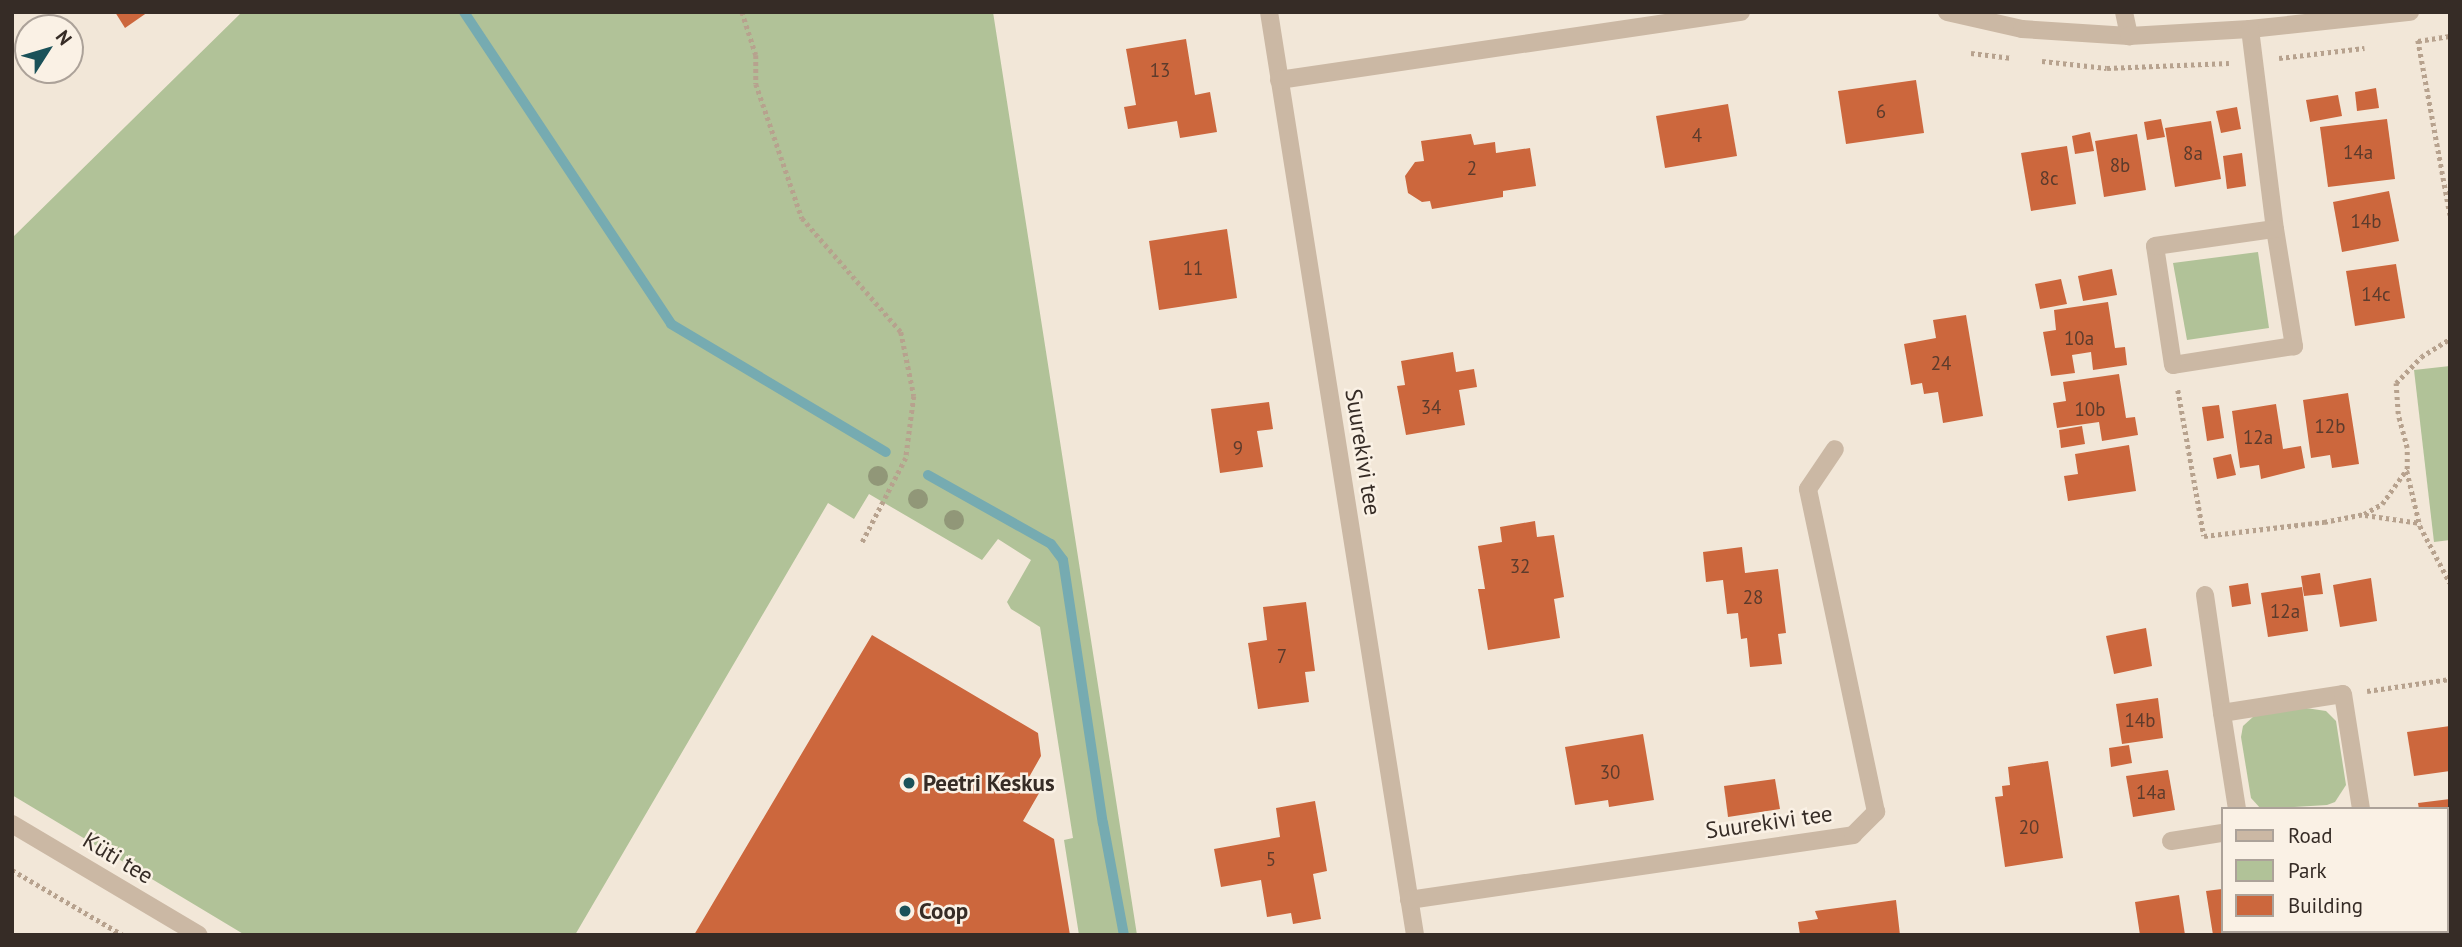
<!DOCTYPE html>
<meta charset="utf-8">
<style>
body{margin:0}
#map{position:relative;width:2462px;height:947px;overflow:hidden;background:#f2e7d8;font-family:"PT Sans",sans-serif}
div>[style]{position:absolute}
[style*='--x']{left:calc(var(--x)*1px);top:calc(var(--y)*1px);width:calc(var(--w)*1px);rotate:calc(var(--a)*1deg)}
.green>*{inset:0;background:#b1c298}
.stream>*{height:10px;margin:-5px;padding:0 5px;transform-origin:5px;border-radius:5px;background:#76abb1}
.building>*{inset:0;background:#cc673d}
.path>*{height:4.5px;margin-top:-2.25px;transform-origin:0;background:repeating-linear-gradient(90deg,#b7a28e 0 3.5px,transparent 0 7px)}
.service>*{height:18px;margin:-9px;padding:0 9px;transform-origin:9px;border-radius:9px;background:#cbb8a4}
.minor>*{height:18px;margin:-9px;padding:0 9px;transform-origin:9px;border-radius:9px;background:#cbb8a4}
.trees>*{width:20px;height:20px;margin:-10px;border-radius:50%;background:#919778}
.dots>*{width:19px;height:19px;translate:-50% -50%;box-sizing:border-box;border:4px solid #faf1e5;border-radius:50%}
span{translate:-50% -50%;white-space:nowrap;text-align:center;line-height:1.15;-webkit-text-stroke:5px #faf1e5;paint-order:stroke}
.number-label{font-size:19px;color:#5c3b2c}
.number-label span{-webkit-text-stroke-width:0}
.street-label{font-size:23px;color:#362c26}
.poi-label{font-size:23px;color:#362c26;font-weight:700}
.left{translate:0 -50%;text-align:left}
.frame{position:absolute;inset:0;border:14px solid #362c26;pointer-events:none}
.legend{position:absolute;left:2221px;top:807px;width:228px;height:126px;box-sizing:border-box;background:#faf1e5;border:2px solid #aca299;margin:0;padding:9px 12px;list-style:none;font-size:21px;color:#362c26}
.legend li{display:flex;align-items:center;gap:14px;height:35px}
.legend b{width:35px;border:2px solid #aca299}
.north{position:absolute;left:14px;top:14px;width:70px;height:70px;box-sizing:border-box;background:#faf1e5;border:2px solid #aca299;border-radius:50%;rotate:53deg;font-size:19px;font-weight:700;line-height:28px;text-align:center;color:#362c26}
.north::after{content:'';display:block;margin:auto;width:24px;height:32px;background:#1a5159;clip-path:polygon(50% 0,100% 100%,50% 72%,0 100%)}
</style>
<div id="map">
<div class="green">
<i style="clip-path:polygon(242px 12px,993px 12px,1137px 935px,1079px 935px,1064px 840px,1073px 838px,1040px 627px,1011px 609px,1007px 602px,1031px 560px,998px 539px,982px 560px,869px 494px,854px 519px,828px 503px,575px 935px,245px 935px,12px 795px,12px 238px)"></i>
<i style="clip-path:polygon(2258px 252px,2269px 328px,2187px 340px,2173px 263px)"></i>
<i style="clip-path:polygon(2450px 366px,2450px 540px,2434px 542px,2414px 370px)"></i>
<i style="clip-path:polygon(2306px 708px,2326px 711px,2336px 721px,2346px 785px,2335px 802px,2327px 805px,2261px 809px,2251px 798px,2241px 737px,2243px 726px,2254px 716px)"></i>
</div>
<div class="stream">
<i style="--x:464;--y:12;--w:374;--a:56.4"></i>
<i style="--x:671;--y:324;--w:250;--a:30.8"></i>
<i style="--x:928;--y:475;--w:141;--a:29.3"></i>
<i style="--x:1051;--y:544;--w:20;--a:53"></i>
<i style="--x:1063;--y:560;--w:266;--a:81.4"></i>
<i style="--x:1103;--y:823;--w:114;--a:79.4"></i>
</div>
<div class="building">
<i style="clip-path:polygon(115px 12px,148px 12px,125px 28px)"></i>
<i style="clip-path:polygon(1186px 39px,1195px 95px,1210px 92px,1217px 132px,1180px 138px,1177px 121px,1128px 129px,1124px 107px,1136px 105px,1126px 49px)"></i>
<i style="clip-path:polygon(1916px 80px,1924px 133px,1846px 144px,1838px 91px)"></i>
<i style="clip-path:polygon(2376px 88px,2379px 108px,2357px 111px,2355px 92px)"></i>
<i style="clip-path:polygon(2338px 95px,2342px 116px,2310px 122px,2306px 100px)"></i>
<i style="clip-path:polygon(1728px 104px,1737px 156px,1665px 168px,1656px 116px)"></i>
<i style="clip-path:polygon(2237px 107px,2241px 129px,2221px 133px,2216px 111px)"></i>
<i style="clip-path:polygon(2161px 119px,2165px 137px,2147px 140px,2144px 122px)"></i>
<i style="clip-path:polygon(2387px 119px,2395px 179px,2328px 187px,2320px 127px)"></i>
<i style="clip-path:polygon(2211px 121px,2221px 179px,2175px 187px,2165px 128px)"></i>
<i style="clip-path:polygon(2090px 132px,2094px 151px,2075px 154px,2072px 136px)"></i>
<i style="clip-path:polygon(1471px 134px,1474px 145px,1495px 142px,1496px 153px,1530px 148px,1536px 186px,1503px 191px,1503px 197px,1432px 209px,1430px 201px,1422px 202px,1408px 193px,1405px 176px,1415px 162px,1424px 161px,1421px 141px)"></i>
<i style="clip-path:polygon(2137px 134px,2146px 190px,2104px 197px,2095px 141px)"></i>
<i style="clip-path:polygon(2067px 146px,2076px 204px,2031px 211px,2021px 153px)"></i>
<i style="clip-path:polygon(2242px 153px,2246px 186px,2227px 189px,2223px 156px)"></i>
<i style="clip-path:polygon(2389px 191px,2399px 241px,2342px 252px,2333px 202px)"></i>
<i style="clip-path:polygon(1227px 229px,1237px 298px,1159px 310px,1149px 241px)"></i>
<i style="clip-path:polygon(2396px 264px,2405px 318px,2355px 326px,2346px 271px)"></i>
<i style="clip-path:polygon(2112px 269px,2117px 295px,2083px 301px,2078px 276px)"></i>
<i style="clip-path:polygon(2061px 279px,2067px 304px,2040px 309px,2035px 284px)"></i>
<i style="clip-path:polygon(2108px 302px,2115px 348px,2125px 347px,2127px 365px,2093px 370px,2091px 352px,2072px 355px,2075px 373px,2051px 376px,2043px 332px,2056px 330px,2054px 310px)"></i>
<i style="clip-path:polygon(1966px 315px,1983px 416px,1943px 423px,1938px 392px,1924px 394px,1922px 383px,1911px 385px,1904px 344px,1936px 338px,1933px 320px)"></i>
<i style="clip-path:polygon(1453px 352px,1456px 372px,1474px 369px,1477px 387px,1459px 390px,1465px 425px,1406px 435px,1397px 386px,1405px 385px,1401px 361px)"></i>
<i style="clip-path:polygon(2119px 374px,2126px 418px,2135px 417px,2138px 435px,2102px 441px,2099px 422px,2057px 428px,2053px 403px,2066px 401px,2063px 382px)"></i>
<i style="clip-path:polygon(2348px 393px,2359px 464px,2332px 468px,2330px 455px,2311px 458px,2303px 400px)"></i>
<i style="clip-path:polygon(1269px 402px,1273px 429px,1257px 431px,1263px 467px,1220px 473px,1211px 409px)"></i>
<i style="clip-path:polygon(2276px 404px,2283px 449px,2301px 446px,2305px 468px,2261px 479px,2259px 465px,2240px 468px,2232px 411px)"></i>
<i style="clip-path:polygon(2219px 405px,2224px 438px,2207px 441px,2202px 407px)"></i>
<i style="clip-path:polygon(2082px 426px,2085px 444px,2061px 448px,2059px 430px)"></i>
<i style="clip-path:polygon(2129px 445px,2136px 491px,2068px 501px,2064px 476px,2078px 474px,2075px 454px)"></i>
<i style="clip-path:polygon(2231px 454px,2236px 475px,2217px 479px,2213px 458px)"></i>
<i style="clip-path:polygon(1535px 521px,1537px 537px,1554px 535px,1564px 597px,1554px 599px,1560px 638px,1488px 650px,1478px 589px,1485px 589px,1478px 546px,1502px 542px,1500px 527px)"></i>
<i style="clip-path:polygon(1742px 547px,1745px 573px,1778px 569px,1786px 633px,1778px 634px,1782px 664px,1750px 667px,1747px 638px,1741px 639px,1738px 613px,1727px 614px,1723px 580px,1706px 582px,1703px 552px)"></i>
<i style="clip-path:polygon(2320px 573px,2323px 594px,2304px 596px,2301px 576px)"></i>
<i style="clip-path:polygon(2371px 578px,2377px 621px,2340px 627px,2333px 585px)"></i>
<i style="clip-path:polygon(2248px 583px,2251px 604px,2232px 607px,2229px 586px)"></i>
<i style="clip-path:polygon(2302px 587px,2308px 631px,2268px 637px,2261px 593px)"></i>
<i style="clip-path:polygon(1306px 602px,1315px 671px,1305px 672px,1309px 702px,1258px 709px,1248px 643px,1267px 640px,1263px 607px)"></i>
<i style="clip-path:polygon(2146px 628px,2152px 666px,2114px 674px,2106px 636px)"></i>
<i style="clip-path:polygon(872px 635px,1038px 733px,1041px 756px,1028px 779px,1042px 788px,1023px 821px,1054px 839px,1070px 935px,694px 935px)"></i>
<i style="clip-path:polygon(2158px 698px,2163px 738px,2122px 744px,2116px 704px)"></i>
<i style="clip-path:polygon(2450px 726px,2450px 771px,2414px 776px,2407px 732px)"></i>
<i style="clip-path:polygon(1643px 734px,1654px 800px,1609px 807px,1608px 800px,1575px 805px,1565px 747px)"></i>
<i style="clip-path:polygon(2129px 745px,2132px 763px,2111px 767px,2109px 748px)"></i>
<i style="clip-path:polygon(2048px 761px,2063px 858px,2005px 867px,1995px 797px,2003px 796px,2002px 786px,2010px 785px,2008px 767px)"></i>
<i style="clip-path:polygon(2168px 770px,2175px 810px,2133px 817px,2126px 776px)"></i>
<i style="clip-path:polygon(1775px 779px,1780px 809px,1728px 817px,1724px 786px)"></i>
<i style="clip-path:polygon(2450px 799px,2450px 844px,2446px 844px,2446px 809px,2419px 809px,2418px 803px)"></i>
<i style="clip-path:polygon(1315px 801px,1327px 871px,1313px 874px,1321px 919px,1293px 924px,1291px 913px,1267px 917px,1261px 880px,1221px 887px,1214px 849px,1280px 837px,1276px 808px)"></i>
<i style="clip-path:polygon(2446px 872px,2450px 872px,2450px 917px,2446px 917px)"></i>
<i style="clip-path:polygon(2222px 889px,2222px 931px,2257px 931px,2257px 935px,2213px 935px,2206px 891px)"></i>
<i style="clip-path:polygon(2179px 895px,2185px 935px,2140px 935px,2135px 902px)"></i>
<i style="clip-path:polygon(1896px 900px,1900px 935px,1800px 935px,1798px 922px,1818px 919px,1815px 911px)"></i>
</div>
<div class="path">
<i style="--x:742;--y:12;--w:45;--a:72"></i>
<i style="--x:756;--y:55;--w:29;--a:90"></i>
<i style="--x:756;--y:84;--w:142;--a:71.1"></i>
<i style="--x:802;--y:218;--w:151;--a:49"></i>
<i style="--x:901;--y:332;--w:65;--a:78.5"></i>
<i style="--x:914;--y:396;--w:63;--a:97.4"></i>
<i style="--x:906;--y:458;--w:96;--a:117.4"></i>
<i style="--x:2418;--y:40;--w:178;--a:79.6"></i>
<i style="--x:2418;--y:41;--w:32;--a:-9"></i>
<i style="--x:1971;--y:53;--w:41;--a:7"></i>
<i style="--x:2279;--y:58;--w:86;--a:-6.7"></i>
<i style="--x:2042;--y:61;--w:65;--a:6.1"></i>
<i style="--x:2107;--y:68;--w:122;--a:-2.3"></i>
<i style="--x:2178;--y:390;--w:148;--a:79.9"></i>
<i style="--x:2204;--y:536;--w:121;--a:-6.7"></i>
<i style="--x:2324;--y:522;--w:41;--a:-11.3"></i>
<i style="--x:2364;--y:514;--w:21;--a:-29"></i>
<i style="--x:2382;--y:504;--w:43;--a:-54.5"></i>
<i style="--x:2407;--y:469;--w:21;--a:-90"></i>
<i style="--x:2407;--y:448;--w:35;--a:-105"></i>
<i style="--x:2398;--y:414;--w:31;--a:-94"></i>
<i style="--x:2396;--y:383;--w:36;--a:-46"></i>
<i style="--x:2421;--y:357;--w:34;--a:-32"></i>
<i style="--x:2407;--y:471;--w:57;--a:76.7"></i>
<i style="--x:2420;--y:526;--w:64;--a:62.2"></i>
<i style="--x:2365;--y:515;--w:56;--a:8.3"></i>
<i style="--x:2367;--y:691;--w:84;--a:-8.2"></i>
<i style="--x:12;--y:870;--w:129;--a:30.4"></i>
</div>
<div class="service">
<i style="--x:2124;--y:12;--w:25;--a:78"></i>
</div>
<div class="minor">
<i style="--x:1269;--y:12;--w:934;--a:81.01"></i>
<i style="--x:1947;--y:12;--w:77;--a:12.8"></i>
<i style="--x:2022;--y:29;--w:107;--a:3.7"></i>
<i style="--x:2129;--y:36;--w:121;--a:-3.3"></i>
<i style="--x:2250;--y:29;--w:161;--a:-6.1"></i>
<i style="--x:2250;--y:29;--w:202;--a:82.9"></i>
<i style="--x:2275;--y:229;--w:119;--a:80.8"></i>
<i style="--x:2294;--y:346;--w:122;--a:171.1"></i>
<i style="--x:2173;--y:365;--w:120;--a:-98.6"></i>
<i style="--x:2155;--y:246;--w:121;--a:-8.1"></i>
<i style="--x:1279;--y:80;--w:467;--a:-8.4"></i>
<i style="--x:2205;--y:595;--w:119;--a:81.8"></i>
<i style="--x:2237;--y:809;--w:97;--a:-98.9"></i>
<i style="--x:2222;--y:713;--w:122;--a:-8.9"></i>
<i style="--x:2343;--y:694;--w:116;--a:81.1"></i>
<i style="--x:12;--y:824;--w:217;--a:30.7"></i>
<i style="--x:2171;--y:841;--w:52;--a:-8.9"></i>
<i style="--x:1409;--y:900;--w:449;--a:-8.3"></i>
<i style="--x:1853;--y:835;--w:33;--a:-45"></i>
<i style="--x:1876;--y:812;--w:330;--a:-101.9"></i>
<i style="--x:1808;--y:489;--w:48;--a:-56"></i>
<i style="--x:2380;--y:931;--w:4;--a:90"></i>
</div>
<div class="trees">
<i style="left:878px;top:476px"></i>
<i style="left:918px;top:499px"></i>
<i style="left:954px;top:520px"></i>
</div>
<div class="dots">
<i style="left:909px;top:783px;background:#1a5159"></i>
<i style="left:905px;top:911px;background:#1a5159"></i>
</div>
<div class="number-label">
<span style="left:1160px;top:71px">13</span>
<span style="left:1881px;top:112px">6</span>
<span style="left:1697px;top:136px">4</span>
<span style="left:2358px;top:153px">14a</span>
<span style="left:2193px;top:154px">8a</span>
<span style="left:2120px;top:166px">8b</span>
<span style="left:1472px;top:169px">2</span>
<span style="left:2049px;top:179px">8c</span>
<span style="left:2366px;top:222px">14b</span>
<span style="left:1193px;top:269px">11</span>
<span style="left:2376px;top:295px">14c</span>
<span style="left:2079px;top:339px">10a</span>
<span style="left:1941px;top:364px">24</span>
<span style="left:1431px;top:408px">34</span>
<span style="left:2090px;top:410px">10b</span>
<span style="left:2330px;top:427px">12b</span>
<span style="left:2258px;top:438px">12a</span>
<span style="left:1238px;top:449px">9</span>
<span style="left:1520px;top:567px">32</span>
<span style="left:1753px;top:598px">28</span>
<span style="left:2285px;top:612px">12a</span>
<span style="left:1282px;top:657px">7</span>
<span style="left:2140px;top:721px">14b</span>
<span style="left:1610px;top:773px">30</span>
<span style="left:2151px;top:793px">14a</span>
<span style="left:2029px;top:828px">20</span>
<span style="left:1271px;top:860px">5</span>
</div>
<div class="street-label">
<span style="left:1363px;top:452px;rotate:81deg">Suurekivi tee</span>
<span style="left:1769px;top:822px;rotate:-8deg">Suurekivi tee</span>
<span style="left:118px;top:858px;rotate:31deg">Küti tee</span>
</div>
<div class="poi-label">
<span class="left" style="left:923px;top:783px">Peetri Keskus</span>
<span class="left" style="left:919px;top:911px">Coop</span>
</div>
<div class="frame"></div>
<ul class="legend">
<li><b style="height:9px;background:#cbb8a4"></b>Road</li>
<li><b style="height:19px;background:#b1c298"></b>Park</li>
<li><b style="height:19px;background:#cc673d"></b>Building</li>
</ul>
<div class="north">N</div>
</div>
